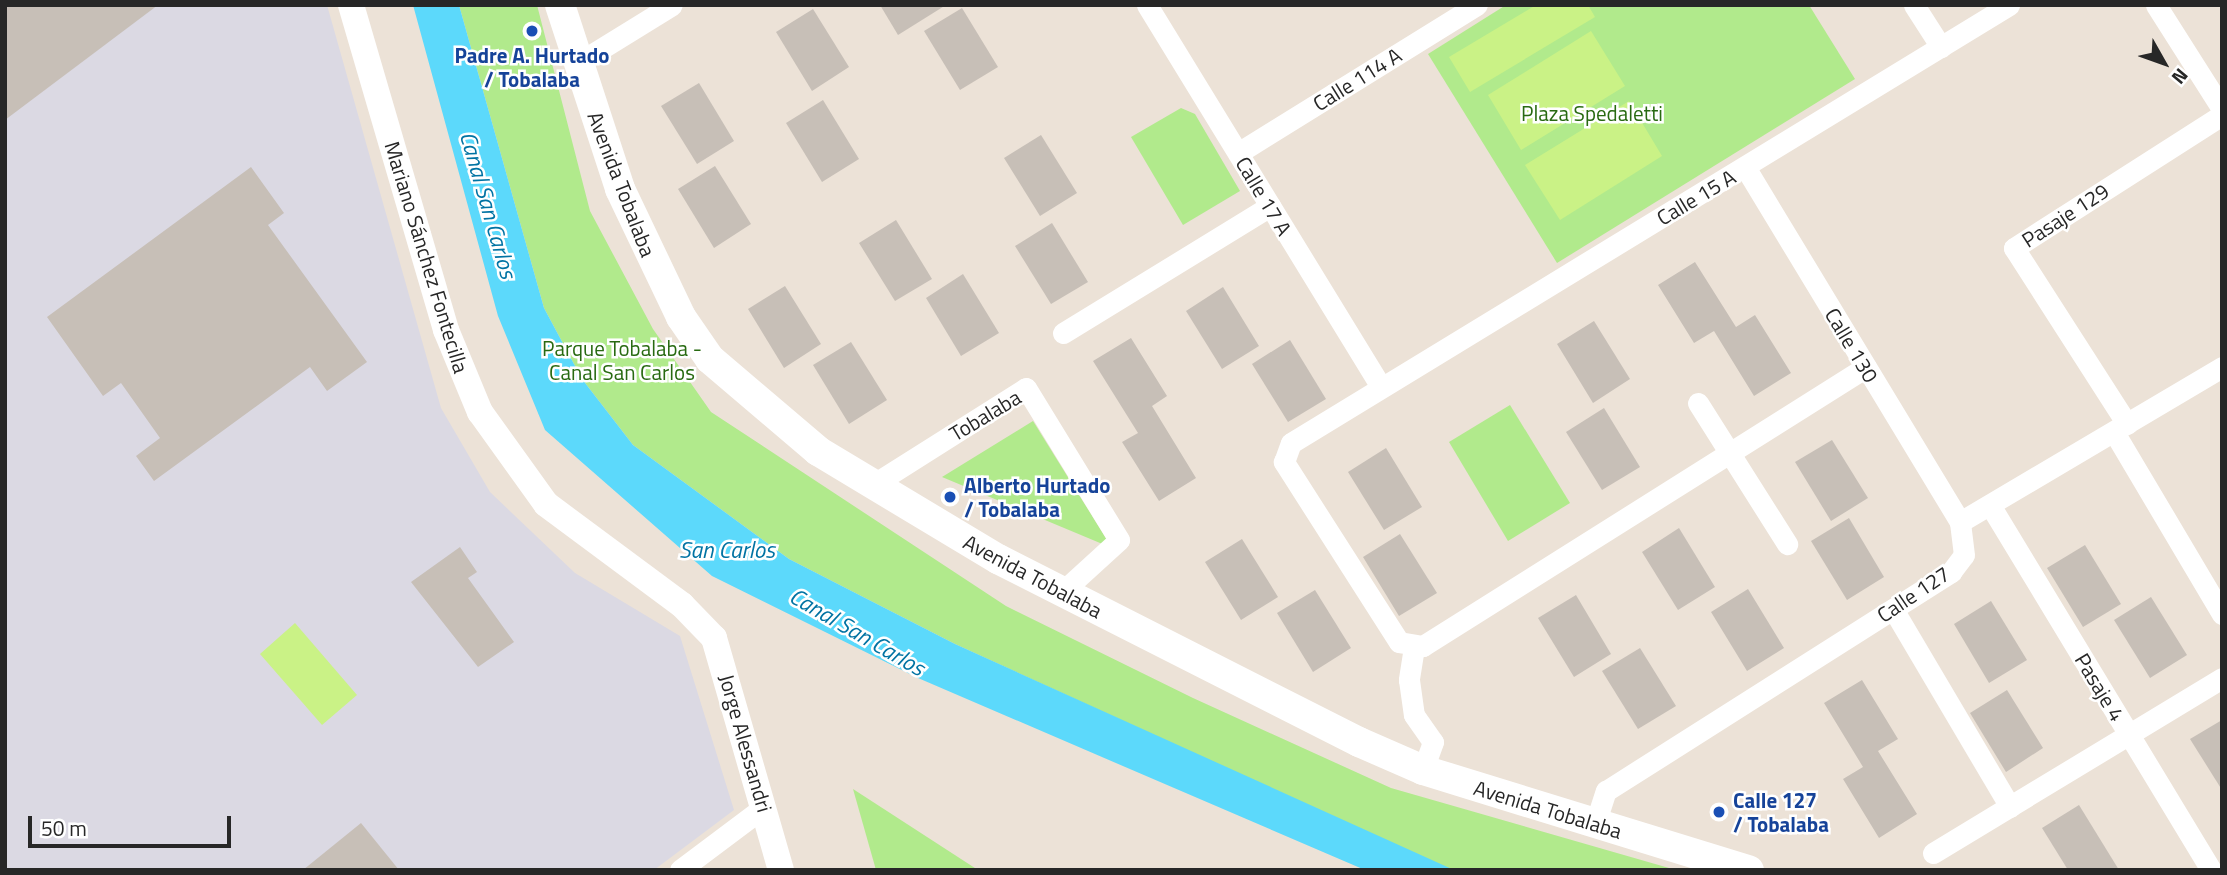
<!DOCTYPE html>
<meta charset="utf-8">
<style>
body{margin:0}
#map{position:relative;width:2227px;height:875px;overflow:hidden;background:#ece2d7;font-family:"Titillium Web",sans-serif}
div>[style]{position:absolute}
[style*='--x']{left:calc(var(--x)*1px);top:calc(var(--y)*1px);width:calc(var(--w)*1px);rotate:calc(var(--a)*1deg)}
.industrial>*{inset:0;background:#dbd9e3}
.green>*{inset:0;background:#b1ea8c}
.pitch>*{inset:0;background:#caf286}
.water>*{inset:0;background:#5cd9fb}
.building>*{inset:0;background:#c7bfb7}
.minor>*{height:21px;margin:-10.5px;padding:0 10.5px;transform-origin:10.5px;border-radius:10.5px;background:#fff}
.tertiary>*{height:26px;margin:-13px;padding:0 13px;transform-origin:13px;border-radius:13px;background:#fff}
.secondary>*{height:30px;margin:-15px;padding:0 15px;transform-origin:15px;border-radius:15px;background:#fff}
.dots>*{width:19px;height:19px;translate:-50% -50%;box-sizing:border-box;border:4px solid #fff;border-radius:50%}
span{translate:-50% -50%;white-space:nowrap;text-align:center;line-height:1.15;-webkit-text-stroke:5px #fff;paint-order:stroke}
.transit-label{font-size:21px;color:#164399;font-weight:700}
.left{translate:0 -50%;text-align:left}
.street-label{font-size:21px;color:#272727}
.park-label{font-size:21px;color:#286a11}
.water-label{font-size:23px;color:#0073a3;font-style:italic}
.frame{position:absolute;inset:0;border:7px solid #272727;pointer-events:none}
.north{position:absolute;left:2129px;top:28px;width:70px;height:70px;-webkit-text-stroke:5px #fff;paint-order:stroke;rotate:130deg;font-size:19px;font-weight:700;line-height:28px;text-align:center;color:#272727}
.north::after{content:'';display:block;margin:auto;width:24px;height:32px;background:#272727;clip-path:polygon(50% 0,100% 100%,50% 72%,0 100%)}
.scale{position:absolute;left:28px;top:816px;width:203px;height:32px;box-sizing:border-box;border:4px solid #272727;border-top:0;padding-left:9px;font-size:21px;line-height:24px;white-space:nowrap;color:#272727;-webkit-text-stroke:5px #fff;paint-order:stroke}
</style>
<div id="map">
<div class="industrial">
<i style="clip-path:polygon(5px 5px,327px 5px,441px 408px,490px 492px,575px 573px,680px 636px,734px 810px,654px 870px,5px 870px)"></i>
</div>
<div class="green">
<i style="clip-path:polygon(459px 5px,537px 5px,590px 211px,653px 329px,711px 412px,1006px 606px,1193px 698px,1391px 788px,1676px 870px,1454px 870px,1434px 863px,955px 644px,789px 559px,633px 445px,582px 379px,544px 308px)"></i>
<i style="clip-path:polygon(1506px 5px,1809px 5px,1855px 79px,1557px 263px,1428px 54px)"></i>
<i style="clip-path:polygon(1181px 108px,1195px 114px,1240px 191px,1183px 225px,1131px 137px)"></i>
<i style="clip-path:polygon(1510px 405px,1570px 503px,1508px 541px,1449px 442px)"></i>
<i style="clip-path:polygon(1033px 421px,1112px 548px,942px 477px)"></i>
<i style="clip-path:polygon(853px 789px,978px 870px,876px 870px)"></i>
</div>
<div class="pitch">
<i style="clip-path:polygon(1536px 5px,1588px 5px,1595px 17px,1470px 92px,1449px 57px)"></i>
<i style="clip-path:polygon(1591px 31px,1625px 86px,1521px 150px,1488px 95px)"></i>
<i style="clip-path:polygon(1629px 101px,1662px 156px,1560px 220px,1525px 165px)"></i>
<i style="clip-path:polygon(295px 623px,357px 695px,322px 725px,260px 654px)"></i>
</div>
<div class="water">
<i style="clip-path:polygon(413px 5px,459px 5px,544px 308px,582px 379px,633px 445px,789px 559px,955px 644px,1454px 870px,1365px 870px,918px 678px,712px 576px,545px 430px,498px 316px)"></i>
</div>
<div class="building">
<i style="clip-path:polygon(5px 5px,158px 5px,5px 120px)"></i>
<i style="clip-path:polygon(880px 5px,946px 5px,898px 35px)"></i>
<i style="clip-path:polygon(962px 8px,998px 67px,960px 90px,924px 31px)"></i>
<i style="clip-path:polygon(813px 9px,849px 67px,812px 91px,776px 32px)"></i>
<i style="clip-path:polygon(699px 83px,734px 141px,697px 164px,661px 106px)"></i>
<i style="clip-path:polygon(823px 100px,859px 159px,822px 182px,786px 123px)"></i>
<i style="clip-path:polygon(1041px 135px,1077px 193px,1040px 216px,1004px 158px)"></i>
<i style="clip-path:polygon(715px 166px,751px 224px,714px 248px,678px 189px)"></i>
<i style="clip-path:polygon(251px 167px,284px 213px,268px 225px,367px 362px,327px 391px,310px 367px,154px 481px,136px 456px,160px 438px,121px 383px,103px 396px,47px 317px)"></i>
<i style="clip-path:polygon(896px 220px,932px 279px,895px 301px,859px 243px)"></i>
<i style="clip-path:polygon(1052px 223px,1088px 282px,1051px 304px,1015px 246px)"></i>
<i style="clip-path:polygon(1695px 262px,1736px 327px,1755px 315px,1791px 373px,1754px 396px,1714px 331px,1694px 343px,1658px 285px)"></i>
<i style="clip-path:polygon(963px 274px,999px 333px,961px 356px,926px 298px)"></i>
<i style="clip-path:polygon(785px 286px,821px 344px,784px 368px,748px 309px)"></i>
<i style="clip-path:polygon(1223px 287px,1259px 346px,1222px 369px,1186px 311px)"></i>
<i style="clip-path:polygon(1594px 321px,1630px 379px,1593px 403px,1557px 344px)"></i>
<i style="clip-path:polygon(1131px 338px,1167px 396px,1152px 406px,1196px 478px,1159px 501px,1122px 442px,1138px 433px,1093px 361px)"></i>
<i style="clip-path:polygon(1290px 340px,1326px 399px,1288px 422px,1252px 364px)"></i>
<i style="clip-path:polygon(851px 342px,887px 400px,849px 424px,813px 365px)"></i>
<i style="clip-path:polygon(1604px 408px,1640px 467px,1602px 490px,1566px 432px)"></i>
<i style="clip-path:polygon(1832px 440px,1868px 498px,1831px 521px,1795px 462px)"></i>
<i style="clip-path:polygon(1386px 448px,1422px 507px,1384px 530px,1348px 472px)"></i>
<i style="clip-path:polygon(1849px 518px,1884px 577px,1847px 600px,1811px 541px)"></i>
<i style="clip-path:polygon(1679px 528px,1715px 587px,1678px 610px,1642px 552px)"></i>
<i style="clip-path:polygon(1400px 534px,1437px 593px,1399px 616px,1363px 557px)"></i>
<i style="clip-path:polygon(1242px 539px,1278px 597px,1241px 620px,1205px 562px)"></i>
<i style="clip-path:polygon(2085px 545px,2121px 604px,2083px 627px,2047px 568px)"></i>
<i style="clip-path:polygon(460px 547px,477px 572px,468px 578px,514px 642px,478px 667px,411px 582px)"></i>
<i style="clip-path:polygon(1748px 589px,1784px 648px,1747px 671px,1711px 612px)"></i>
<i style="clip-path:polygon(1315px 590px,1351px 648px,1313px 672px,1277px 613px)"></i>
<i style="clip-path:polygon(1576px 595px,1611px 654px,1574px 677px,1538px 618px)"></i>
<i style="clip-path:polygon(2151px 597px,2187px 655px,2150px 678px,2114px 620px)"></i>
<i style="clip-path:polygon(1991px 601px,2027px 660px,1989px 683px,1954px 624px)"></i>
<i style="clip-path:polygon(1640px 648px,1676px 706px,1638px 729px,1602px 671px)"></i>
<i style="clip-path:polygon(1862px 680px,1898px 739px,1878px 751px,1917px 814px,1879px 838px,1843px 779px,1863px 767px,1824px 703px)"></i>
<i style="clip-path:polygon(2007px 690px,2043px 748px,2006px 772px,1970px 713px)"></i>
<i style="clip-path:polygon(2222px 720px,2222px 790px,2190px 739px)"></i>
<i style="clip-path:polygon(2079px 805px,2119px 870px,2068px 870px,2042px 828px)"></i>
<i style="clip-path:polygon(361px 823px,399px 870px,303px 870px)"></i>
</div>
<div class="minor">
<i style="--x:1147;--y:5;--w:448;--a:58.5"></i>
<i style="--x:1914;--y:5;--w:50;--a:57.3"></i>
<i style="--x:2156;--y:5;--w:123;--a:57.6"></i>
<i style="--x:578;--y:63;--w:110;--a:-31.7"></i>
<i style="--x:1238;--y:153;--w:281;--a:-31.8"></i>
<i style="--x:1063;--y:333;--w:243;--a:-31.5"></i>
<i style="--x:1866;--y:367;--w:524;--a:147.8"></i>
<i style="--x:1423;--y:646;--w:24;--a:-171"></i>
<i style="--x:1399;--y:642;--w:214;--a:-122.6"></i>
<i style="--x:1284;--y:462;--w:20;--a:-70"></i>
<i style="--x:1291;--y:443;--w:841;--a:-31.38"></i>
<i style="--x:1698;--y:403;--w:167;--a:57.7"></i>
<i style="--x:2127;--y:424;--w:209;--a:-122.7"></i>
<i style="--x:2014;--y:248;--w:247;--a:-32.6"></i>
<i style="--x:2114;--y:432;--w:212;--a:59.3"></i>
<i style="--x:871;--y:486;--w:183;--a:-32.3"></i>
<i style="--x:1026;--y:388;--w:178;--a:58.5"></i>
<i style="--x:1119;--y:540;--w:76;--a:137.7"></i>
<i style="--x:1990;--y:505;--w:427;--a:58.8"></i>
<i style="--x:1960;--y:522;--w:304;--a:-30.6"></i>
<i style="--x:1893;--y:609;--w:230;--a:59.4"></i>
<i style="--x:1414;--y:647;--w:33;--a:99"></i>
<i style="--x:1409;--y:680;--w:35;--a:82"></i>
<i style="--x:1414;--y:715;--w:33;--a:55"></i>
<i style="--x:1433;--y:742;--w:30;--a:110"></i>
<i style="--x:1595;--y:824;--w:35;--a:-72"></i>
<i style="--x:1606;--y:791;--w:409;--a:-32.4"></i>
<i style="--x:1951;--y:572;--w:21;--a:-53"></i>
<i style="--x:1964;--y:555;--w:33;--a:-97"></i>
<i style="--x:1960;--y:522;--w:415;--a:-121.2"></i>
<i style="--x:1933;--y:853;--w:338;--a:-31.2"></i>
<i style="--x:680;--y:870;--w:105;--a:-36.9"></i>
</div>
<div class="tertiary">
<i style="--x:351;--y:5;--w:339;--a:73.7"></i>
<i style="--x:446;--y:330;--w:89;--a:67.5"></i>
<i style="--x:480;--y:412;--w:113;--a:54.3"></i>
<i style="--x:546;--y:504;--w:169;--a:36.6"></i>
<i style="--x:682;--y:605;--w:46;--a:45.9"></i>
<i style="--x:714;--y:638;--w:241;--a:73.9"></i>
</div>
<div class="secondary">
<i style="--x:560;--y:5;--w:194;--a:71.9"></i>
<i style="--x:620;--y:189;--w:142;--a:64.5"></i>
<i style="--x:681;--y:317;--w:51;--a:55.4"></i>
<i style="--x:710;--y:359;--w:142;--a:40.4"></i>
<i style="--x:818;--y:451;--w:210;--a:31"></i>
<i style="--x:998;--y:559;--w:405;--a:26.9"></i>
<i style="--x:1359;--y:742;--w:70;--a:23.6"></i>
<i style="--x:1423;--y:770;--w:341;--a:17.1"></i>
</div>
<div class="dots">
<i style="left:532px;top:31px;background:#1a4fb4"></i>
<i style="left:950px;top:497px;background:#1a4fb4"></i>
<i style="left:1719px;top:812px;background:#1a4fb4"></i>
</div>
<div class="transit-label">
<span style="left:532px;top:67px">Padre A. Hurtado<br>/ Tobalaba</span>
<span class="left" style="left:964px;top:497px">Alberto Hurtado<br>/ Tobalaba</span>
<span class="left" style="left:1733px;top:812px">Calle 127<br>/ Tobalaba</span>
</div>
<div class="street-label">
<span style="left:1357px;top:79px;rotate:-32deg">Calle 114 A</span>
<span style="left:622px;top:184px;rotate:69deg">Avenida Tobalaba</span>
<span style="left:1264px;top:196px;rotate:59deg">Calle 17 A</span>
<span style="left:1696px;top:197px;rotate:-31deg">Calle 15 A</span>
<span style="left:2065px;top:215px;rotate:-33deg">Pasaje 129</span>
<span style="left:427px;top:257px;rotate:73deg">Mariano Sánchez Fontecilla</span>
<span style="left:1852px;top:345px;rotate:59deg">Calle 130</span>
<span style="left:985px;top:415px;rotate:-31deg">Tobalaba</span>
<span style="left:1033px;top:576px;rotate:28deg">Avenida Tobalaba</span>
<span style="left:1913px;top:594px;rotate:-34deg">Calle 127</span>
<span style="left:2100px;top:687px;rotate:59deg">Pasaje 4</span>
<span style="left:746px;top:743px;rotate:74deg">Jorge Alessandri</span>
<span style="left:1548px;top:809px;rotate:17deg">Avenida Tobalaba</span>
</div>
<div class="park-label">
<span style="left:1592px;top:113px">Plaza Spedaletti</span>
<span style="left:622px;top:360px">Parque Tobalaba -<br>Canal San Carlos</span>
</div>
<div class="water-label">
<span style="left:488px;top:205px;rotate:74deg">Canal San Carlos</span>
<span style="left:727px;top:550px">San Carlos</span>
<span style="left:857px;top:632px;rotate:30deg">Canal San Carlos</span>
</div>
<div class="frame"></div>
<div class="north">N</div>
<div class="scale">50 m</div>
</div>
